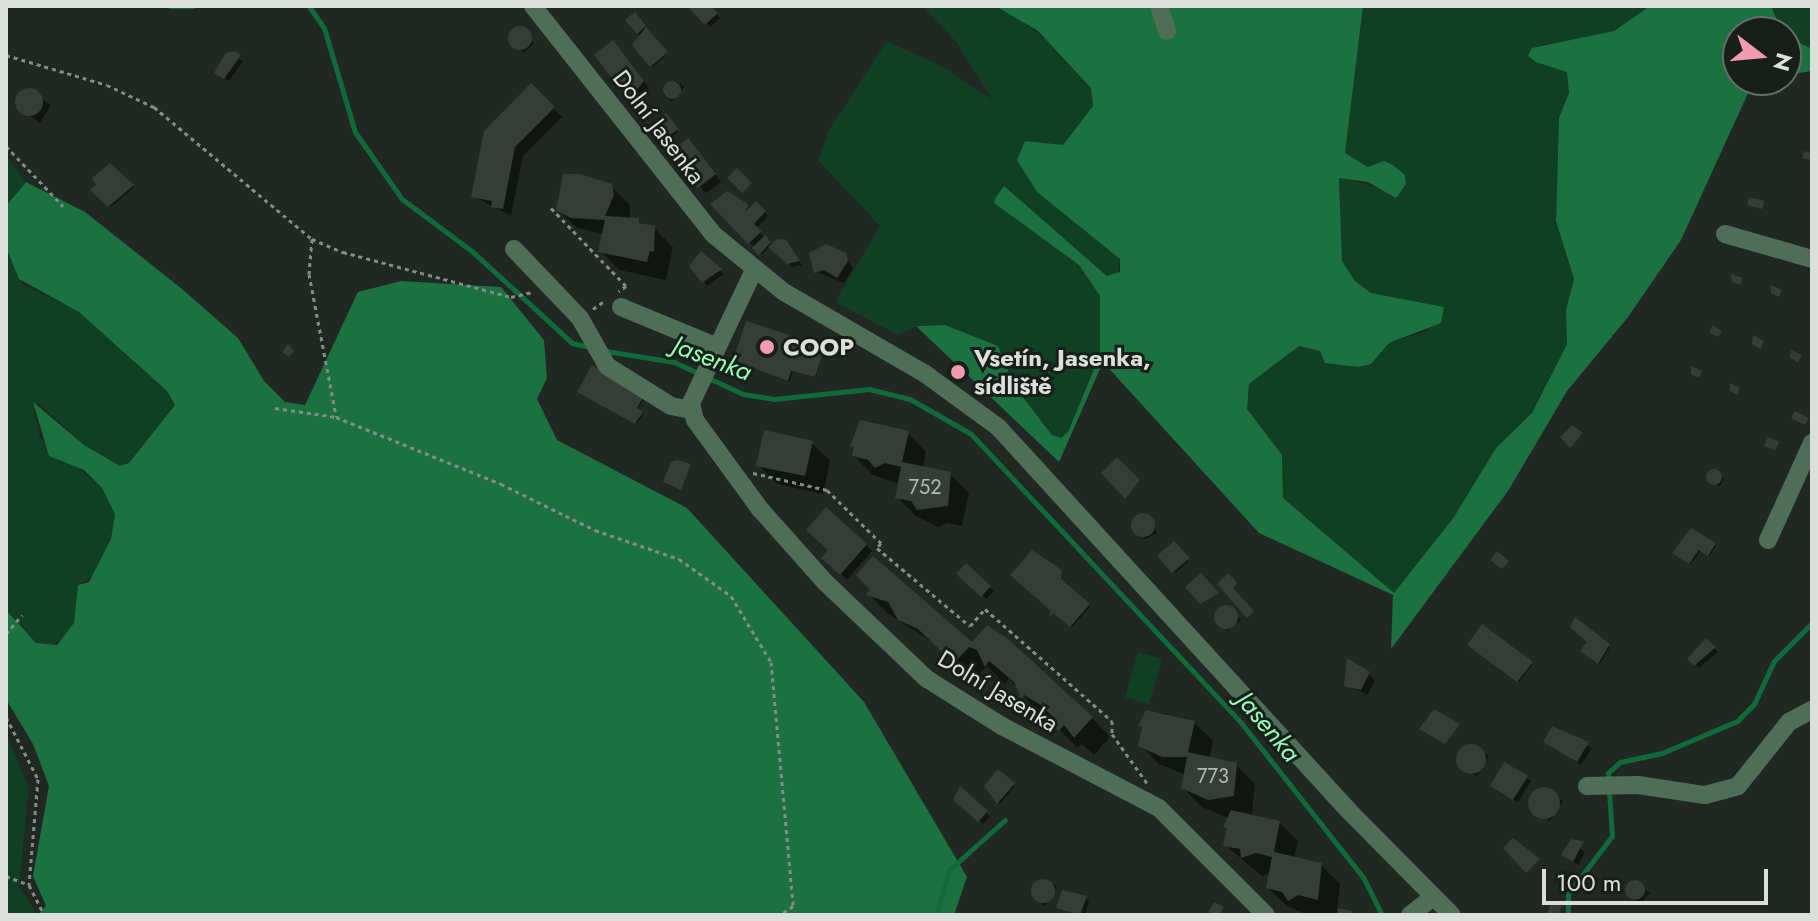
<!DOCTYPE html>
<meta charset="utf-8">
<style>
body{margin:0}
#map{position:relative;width:1818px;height:921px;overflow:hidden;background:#212823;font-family:Jost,sans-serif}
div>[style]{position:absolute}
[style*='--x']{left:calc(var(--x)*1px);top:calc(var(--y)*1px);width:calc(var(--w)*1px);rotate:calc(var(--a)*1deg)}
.green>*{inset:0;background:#103f23}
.forest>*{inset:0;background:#1c7141}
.shadow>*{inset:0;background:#0007}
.stream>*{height:5px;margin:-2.5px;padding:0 2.5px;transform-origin:2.5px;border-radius:2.5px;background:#106a39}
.building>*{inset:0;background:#353d37}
.round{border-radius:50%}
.path>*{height:3px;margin-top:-1.5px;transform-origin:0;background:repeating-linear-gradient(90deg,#858b87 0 4px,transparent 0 8px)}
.minor>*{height:18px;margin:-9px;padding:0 9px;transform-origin:9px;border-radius:9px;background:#4f6e58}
.dots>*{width:22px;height:22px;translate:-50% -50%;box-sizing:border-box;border:4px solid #181f1a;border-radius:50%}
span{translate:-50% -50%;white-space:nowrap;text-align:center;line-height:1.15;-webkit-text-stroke:6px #181f1a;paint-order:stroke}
.number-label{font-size:20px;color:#b2b7b4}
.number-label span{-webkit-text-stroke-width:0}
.street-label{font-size:24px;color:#dce0dd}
.poi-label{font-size:24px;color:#dce0dd;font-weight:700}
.left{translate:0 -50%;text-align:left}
.water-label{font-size:26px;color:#92feb6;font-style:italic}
.frame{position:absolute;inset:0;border:8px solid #dce0dd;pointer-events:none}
.north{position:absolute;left:1722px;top:16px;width:80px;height:80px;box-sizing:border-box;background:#181f1a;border:2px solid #666c68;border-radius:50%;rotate:106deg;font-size:22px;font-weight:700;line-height:32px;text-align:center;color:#dce0dd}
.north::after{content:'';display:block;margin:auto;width:28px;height:36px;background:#f29ab0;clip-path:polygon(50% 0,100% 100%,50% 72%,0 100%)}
.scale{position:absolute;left:1542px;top:869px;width:226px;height:36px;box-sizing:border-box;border:4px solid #dce0dd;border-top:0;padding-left:10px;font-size:24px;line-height:28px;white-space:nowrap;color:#dce0dd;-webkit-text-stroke:6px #181f1a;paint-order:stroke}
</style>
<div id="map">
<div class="green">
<i style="clip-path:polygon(923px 6px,999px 8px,1011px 13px,1061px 51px,1091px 88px,1093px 106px,1063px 145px,1025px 141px,1023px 170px,1037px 192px,1120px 259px,1117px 277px,1108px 276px,1004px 187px,994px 203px,1079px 265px,1100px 296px,1100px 355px,1068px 433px,1061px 438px,1052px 435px,1014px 386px,998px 346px,945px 325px,918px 325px,898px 335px,835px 302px,880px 226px,818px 160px,829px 130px,887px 41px,945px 68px,992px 100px,957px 43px)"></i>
<i style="clip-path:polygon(1363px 6px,1650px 6px,1614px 31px,1580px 41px,1544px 44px,1529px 56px,1567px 72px,1569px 93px,1559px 118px,1556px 221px,1574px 279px,1566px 310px,1567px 344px,1532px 413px,1496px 448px,1454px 517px,1394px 594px,1283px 498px,1282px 455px,1247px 409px,1248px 384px,1299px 346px,1371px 364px,1389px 343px,1429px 331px,1394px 299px,1370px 294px,1355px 281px,1342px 261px,1339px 177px,1390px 191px,1406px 184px,1405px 175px,1393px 165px,1368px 167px,1345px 153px)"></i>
<i style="clip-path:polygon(1771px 6px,1812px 6px,1812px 49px,1799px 46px,1776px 27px)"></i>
<i style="clip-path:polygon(6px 155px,26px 182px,6px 206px)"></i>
<i style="clip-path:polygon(6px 247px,23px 285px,79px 311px,167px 391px,175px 405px,129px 463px,120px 467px,84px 445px,38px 403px,34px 410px,40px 437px,61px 462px,76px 465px,102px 488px,115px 513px,115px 529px,95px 574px,78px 585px,74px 623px,64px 638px,47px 648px,36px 643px,6px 610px)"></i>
<i style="clip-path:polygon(1138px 652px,1162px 659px,1149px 704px,1125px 697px)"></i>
<i style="clip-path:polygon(6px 733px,29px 788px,19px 887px,38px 915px,6px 915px)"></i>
</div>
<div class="forest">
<i style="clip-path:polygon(976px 6px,1363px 6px,1345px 153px,1368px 167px,1384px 161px,1393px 165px,1405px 175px,1406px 184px,1396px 198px,1368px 182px,1339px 178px,1342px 261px,1355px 281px,1371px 293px,1444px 307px,1441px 323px,1389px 343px,1371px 364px,1358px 367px,1325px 363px,1320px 351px,1299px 346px,1249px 384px,1247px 409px,1282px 455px,1283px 498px,1394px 593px,1454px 517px,1496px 448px,1532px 413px,1567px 344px,1566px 310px,1574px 279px,1556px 221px,1559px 118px,1569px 93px,1567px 72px,1536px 62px,1528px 56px,1532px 48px,1614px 31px,1650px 6px,1771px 6px,1782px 32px,1738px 32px,1738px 80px,1754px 80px,1681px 240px,1628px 317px,1567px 391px,1508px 491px,1391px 649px,1393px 595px,1259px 533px,1103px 362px,1059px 462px,916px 326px,945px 325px,998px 346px,1014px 386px,1052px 435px,1061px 438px,1068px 432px,1100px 355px,1100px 296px,1079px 265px,994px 203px,996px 197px,1004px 186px,1107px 276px,1120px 272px,1120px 259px,1037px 192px,1017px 160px,1025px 141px,1063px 145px,1093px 106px,1091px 88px,1038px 31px,999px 8px)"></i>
<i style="clip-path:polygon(1786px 36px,1812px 49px,1812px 71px,1786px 75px)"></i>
<i style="clip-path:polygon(26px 182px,85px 212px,182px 289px,238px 338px,264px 381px,285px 402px,305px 405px,358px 292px,401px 281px,501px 287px,544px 340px,547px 378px,537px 399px,557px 440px,687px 508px,864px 702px,967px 877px,954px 915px,38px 915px,46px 906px,33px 876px,49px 786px,33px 744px,6px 699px,6px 610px,36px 643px,57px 645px,74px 623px,78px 585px,89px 582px,111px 539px,115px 514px,102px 488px,84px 470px,49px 456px,33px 402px,84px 445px,120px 466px,129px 463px,175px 405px,167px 391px,79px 312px,19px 279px,6px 247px,6px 206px)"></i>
</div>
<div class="shadow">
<i style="clip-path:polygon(689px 6px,709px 6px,720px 18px,710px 27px)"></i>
<i style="clip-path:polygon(635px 15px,667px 54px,653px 67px,635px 45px,642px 39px,628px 21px)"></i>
<i style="clip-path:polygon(517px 27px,534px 44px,523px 53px,510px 32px)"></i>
<i style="clip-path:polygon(227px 55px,243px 61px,229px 81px,221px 76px)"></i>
<i style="clip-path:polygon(632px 65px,649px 88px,633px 100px,627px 94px)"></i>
<i style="clip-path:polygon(676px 81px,684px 87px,672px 102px,663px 95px)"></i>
<i style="clip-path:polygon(531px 86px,562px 117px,523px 156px,511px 216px,473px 196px)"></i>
<i style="clip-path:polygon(26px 87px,51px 105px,40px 123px,15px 105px)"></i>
<i style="clip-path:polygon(666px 116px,678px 132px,665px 142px,652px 126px)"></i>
<i style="clip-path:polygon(692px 145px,721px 182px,706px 193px,673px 153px)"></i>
<i style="clip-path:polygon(110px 165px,134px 187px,111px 207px,93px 190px)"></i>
<i style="clip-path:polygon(611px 186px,630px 205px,630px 219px,654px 228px,673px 247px,666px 280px,619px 270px,601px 251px,604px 234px,577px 228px,558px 210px)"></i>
<i style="clip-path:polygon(756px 203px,768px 216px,756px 229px,773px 246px,789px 246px,802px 265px,793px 267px,770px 246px,762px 255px,713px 204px,745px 204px,748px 212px)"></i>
<i style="clip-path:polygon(701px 254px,724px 274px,707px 286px,704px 282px)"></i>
<i style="clip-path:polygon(845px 255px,853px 269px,844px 283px,816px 272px)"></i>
<i style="clip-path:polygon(824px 349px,816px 377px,793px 372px,789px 382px,737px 362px)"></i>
<i style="clip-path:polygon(580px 393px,644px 398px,637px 411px,643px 414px,637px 424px)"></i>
<i style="clip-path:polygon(861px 423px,908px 433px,926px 452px,923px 468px,950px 474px,969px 493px,962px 526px,947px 523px,938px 527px,916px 516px,897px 497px,899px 484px,873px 475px,854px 456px)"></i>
<i style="clip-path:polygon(812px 443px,830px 461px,823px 494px,777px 484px,758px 465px)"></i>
<i style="clip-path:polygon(1712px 471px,1724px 478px,1719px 487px,1707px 479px)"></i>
<i style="clip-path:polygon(1144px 513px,1157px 533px,1145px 539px,1130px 523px)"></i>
<i style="clip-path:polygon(1692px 530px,1716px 546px,1710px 556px,1701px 550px,1691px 564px,1674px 553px)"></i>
<i style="clip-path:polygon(1174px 544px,1189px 561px,1175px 573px,1160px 556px)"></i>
<i style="clip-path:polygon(866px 545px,872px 551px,847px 580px,824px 558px)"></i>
<i style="clip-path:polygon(966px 566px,994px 591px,986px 599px,959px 574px)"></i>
<i style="clip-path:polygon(1061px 571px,1062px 582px,1090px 607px,1072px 627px,1013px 575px)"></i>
<i style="clip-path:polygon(872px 590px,973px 645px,1092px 718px,1110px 737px,1094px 755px,1082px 744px,1078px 748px,1057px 727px,1059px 721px,1039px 714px,1009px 678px,1005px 684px,987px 666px,974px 680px,940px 647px,887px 613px,869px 594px)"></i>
<i style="clip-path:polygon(1225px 605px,1241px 620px,1227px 631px,1213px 616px)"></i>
<i style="clip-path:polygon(1575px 620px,1610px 647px,1600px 664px,1583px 651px,1589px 640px)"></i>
<i style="clip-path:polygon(1483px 627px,1532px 665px,1519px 682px,1469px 644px)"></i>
<i style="clip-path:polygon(1706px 641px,1718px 652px,1699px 668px,1690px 659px)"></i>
<i style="clip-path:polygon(1368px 674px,1375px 680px,1368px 695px,1346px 685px)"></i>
<i style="clip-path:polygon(1163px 713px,1194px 722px,1213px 741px,1209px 759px,1236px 765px,1255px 784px,1252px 814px,1279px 822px,1298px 841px,1294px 859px,1321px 865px,1340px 884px,1337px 910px,1353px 915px,1308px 915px,1287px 906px,1268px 888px,1271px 873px,1262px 876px,1225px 845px,1228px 818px,1202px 807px,1183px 788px,1186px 775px,1159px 764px,1140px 745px,1143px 714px)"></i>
<i style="clip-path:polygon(1553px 729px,1592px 748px,1581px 765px,1550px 745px)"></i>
<i style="clip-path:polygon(1470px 744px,1489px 756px,1477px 777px,1457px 765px)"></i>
<i style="clip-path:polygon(998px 772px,1015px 786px,1000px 804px,986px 786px)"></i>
<i style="clip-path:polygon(1527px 778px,1531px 781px,1518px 802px,1496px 790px)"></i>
<i style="clip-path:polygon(1541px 787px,1563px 801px,1550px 821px,1528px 807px)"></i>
<i style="clip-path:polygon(960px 790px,990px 816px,983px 824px,956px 799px)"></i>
<i style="clip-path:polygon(1572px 842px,1585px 852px,1578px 865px,1563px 855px)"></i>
<i style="clip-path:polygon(1038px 879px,1057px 886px,1045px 906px,1032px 896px)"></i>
<i style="clip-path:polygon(1633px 882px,1650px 893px,1640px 904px,1626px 894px)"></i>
<i style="clip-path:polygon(1086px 898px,1089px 902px,1085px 915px,1058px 908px)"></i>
</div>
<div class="stream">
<i style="--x:170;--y:6;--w:23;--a:0"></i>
<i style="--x:309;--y:6;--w:27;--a:56"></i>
<i style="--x:324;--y:28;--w:109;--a:73.4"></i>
<i style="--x:355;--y:132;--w:82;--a:55"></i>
<i style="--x:402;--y:199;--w:89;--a:36.7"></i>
<i style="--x:473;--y:252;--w:134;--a:42.6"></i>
<i style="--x:572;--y:343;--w:17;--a:13"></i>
<i style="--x:606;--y:351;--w:69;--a:9.2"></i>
<i style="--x:674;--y:362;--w:76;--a:24.9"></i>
<i style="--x:743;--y:394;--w:31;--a:9"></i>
<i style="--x:774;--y:399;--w:96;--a:-6"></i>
<i style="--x:869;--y:389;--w:42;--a:13.7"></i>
<i style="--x:910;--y:399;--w:70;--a:29.8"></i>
<i style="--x:971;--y:434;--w:397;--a:46.9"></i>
<i style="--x:1242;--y:724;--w:195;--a:51.7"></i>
<i style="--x:1363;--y:877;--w:42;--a:63.4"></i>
<i style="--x:1608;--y:781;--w:8;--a:-90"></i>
<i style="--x:1608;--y:773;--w:16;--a:-43"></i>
<i style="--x:1620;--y:762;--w:43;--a:-12.1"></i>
<i style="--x:1662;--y:753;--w:82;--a:-23.1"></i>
<i style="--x:1737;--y:721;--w:24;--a:-45"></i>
<i style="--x:1754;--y:704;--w:47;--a:-65.1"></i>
<i style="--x:1774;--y:661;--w:54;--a:-45"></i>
<i style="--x:936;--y:915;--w:47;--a:-73.9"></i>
<i style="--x:949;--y:870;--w:75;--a:-41.8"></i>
<i style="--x:1568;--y:915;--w:21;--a:-90"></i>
<i style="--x:1568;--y:894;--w:73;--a:-52.8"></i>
<i style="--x:1612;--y:836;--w:45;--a:-93.8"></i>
</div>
<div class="building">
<i style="clip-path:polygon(687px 6px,711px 6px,718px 13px,705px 25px)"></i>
<i style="clip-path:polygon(635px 12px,646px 26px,637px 34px,625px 20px)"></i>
<i class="round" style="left:508px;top:26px;width:24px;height:24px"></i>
<i style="clip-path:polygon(646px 27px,668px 52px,650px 67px,632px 45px)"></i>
<i style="clip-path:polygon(613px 40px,644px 81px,634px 93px,625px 95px,594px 55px)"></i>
<i style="clip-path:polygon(234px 51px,241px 55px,224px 79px,214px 73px,226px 53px)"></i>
<i class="round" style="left:663px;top:81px;width:18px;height:18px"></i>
<i style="clip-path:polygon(531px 83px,555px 107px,515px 147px,503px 209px,491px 207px,492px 201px,471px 197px,484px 131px)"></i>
<i class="round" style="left:15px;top:88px;width:28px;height:28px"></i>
<i style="clip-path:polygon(666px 113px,678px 129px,662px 142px,649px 126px)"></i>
<i style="clip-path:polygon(688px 138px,716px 174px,698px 188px,670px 152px)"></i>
<i style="clip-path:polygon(1804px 151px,1812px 153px,1812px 160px,1802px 158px)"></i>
<i style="clip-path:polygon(110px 163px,134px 185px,108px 207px,90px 190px,96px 185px,92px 178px)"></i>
<i style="clip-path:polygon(737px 168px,752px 183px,742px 193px,727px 178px)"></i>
<i style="clip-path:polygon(563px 174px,580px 174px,612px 184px,614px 195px,605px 216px,639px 218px,639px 223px,655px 226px,654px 252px,650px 251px,647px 262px,598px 252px,605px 220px,571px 218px,556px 210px)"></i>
<i style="clip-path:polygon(727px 191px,748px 204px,746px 211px,756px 201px,766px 211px,754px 224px,762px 231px,748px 244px,710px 204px)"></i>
<i style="clip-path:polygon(1749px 197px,1764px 201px,1762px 209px,1747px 205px)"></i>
<i style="clip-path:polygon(765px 235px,771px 242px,759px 255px,752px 248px)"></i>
<i style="clip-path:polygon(777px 239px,786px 240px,800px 261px,787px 264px,768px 247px)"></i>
<i style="clip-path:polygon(826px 244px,846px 253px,848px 261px,837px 278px,824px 270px,814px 273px,809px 253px)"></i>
<i style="clip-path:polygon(701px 251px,722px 269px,702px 283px,689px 266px)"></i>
<i style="clip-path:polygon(1731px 274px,1743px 278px,1740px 285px,1732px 282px)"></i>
<i style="clip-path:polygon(1771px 285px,1782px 290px,1779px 297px,1771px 293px)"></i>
<i style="clip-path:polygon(746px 321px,825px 347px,815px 377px,791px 371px,788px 381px,733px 361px)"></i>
<i style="clip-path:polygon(1712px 325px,1722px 331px,1718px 337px,1710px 333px)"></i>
<i style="clip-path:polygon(1753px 335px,1764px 341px,1761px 349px,1752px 344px)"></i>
<i style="clip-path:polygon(288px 344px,294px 351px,289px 357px,282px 352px)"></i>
<i style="clip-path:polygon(1791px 350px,1802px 355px,1798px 362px,1790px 358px)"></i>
<i style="clip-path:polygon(592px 365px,644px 396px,637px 408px,643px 412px,635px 424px,577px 392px)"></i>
<i style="clip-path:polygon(1691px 366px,1702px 371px,1699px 378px,1691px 374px)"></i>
<i style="clip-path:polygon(1730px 383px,1740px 388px,1737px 395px,1730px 391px)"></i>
<i style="clip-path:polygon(1795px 411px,1809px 418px,1805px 425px,1791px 418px)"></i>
<i style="clip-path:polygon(860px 420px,909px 431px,902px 462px,951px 472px,948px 506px,917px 510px,911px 501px,895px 498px,901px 467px,885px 463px,875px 468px,868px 460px,852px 456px,854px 447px,850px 446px)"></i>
<i style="clip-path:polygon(1572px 425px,1583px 433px,1570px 448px,1560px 437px)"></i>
<i style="clip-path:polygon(764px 430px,813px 441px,805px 476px,756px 466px)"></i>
<i style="clip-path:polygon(1768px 437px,1779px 442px,1775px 450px,1764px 446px)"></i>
<i style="clip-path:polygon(1117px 457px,1140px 480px,1125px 499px,1101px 473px)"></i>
<i style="clip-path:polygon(677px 460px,691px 464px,681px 490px,663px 482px,671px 462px)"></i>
<i class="round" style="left:1706px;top:469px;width:16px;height:16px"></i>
<i style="clip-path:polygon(826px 507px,867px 544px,840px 575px,821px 558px,828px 550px,806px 530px)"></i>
<i class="round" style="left:1131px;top:513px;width:24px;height:24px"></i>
<i style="clip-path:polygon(1691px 528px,1716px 543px,1708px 556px,1699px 550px,1689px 564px,1672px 553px)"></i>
<i style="clip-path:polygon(1174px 541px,1190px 558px,1172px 573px,1157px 556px)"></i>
<i style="clip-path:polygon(1032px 550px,1062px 570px,1061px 579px,1090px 604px,1070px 627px,1053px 613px,1049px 618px,1051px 611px,1010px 575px)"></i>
<i style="clip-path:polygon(1497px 551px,1509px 561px,1502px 569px,1490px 560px)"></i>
<i style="clip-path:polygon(873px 556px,972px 642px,987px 625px,1008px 639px,1093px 717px,1074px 738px,1064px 725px,1059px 731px,1055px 728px,1057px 720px,1039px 704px,1024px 695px,1021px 699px,1014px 682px,989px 661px,985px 667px,977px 650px,969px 647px,954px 663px,918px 629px,898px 620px,888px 602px,866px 595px,870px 590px,856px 575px)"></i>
<i style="clip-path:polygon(966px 563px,991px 586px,981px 597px,956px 574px)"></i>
<i style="clip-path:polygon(1201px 573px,1219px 593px,1200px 604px,1185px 587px)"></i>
<i style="clip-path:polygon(1228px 573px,1237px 583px,1233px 588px,1254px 611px,1247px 618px,1217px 584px)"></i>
<i class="round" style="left:1214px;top:605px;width:24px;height:24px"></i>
<i style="clip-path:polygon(1575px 617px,1610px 644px,1598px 664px,1580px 651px,1587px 642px,1570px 627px)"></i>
<i style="clip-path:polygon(1482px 624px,1533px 662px,1517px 682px,1467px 645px)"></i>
<i style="clip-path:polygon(1706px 638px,1716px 647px,1694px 666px,1687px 659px)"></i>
<i style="clip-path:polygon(1347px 658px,1370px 672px,1361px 690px,1344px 686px)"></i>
<i style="clip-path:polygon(1434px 709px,1460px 724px,1445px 744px,1419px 729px)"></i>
<i style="clip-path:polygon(1146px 710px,1195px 721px,1188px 752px,1237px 763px,1234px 796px,1208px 800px,1181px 788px,1187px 757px,1162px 757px,1138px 746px,1142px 727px,1138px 726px)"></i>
<i style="clip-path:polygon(1552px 726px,1589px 742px,1577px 762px,1543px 742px)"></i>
<i class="round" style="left:1456px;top:744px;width:30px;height:30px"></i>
<i style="clip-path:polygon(1504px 762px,1528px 776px,1513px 800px,1490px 786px)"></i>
<i style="clip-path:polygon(998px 769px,1015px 783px,997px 804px,984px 786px)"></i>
<i style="clip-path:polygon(960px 786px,988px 811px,978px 822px,953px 800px)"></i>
<i class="round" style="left:1528px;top:787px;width:32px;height:32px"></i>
<i style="clip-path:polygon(1231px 810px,1280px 821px,1274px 852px,1322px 863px,1318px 900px,1298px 895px,1288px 901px,1282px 892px,1266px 888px,1272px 857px,1256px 853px,1241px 858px,1240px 849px,1223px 846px,1227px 828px,1223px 827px)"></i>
<i style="clip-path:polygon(1513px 838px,1540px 859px,1526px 873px,1503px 848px)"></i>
<i style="clip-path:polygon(1571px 839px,1584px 841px,1573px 862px,1561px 855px)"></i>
<i class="round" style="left:1031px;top:879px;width:24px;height:24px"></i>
<i class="round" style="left:1625px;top:880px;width:20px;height:20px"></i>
<i style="clip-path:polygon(1062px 890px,1087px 896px,1080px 915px,1056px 908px)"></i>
<i style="clip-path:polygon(1214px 902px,1224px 907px,1219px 915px,1208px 912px)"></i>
<i style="clip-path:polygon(1551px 902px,1562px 906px,1558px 915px,1547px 915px)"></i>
<i style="clip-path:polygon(1338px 908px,1352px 911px,1352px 915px,1337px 915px)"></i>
</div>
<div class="path">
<i style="--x:6;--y:55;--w:105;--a:16.5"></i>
<i style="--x:107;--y:85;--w:52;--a:25.1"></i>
<i style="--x:154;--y:107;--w:206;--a:39.9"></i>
<i style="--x:312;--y:239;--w:34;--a:23"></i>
<i style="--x:343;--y:252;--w:174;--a:15"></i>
<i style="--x:511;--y:297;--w:23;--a:-13"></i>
<i style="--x:6;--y:146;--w:83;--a:46.5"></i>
<i style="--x:551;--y:208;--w:108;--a:46.1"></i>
<i style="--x:626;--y:286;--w:9;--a:144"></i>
<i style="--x:312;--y:239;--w:35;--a:95"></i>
<i style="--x:309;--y:274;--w:145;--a:79.2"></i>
<i style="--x:593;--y:309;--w:16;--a:-35"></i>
<i style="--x:275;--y:408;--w:62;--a:8.4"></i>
<i style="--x:336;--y:417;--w:178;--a:22.1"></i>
<i style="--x:501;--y:484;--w:105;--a:26.1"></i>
<i style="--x:595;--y:530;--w:89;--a:19"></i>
<i style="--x:679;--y:559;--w:64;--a:35.4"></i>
<i style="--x:731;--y:596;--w:77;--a:58.8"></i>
<i style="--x:771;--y:662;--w:245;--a:84.8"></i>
<i style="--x:793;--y:906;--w:16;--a:145"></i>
<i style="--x:753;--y:473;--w:76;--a:12.9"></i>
<i style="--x:827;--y:490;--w:76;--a:44.5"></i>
<i style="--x:881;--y:543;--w:6;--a:129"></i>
<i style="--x:877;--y:548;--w:121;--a:40"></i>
<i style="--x:970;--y:626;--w:23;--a:-49"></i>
<i style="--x:985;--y:609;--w:169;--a:41.4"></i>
<i style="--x:1112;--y:721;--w:13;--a:90"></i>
<i style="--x:1112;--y:734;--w:60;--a:54.5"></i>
<i style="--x:6;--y:634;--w:25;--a:-50"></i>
<i style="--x:6;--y:717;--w:70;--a:62.7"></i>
<i style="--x:38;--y:779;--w:106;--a:94.9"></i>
<i style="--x:29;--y:885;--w:34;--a:63"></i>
<i style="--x:6;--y:876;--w:25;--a:21"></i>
</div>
<div class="minor">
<i style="--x:533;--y:6;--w:292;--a:51.7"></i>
<i style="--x:714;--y:235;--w:90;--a:39.2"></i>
<i style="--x:784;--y:292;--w:162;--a:30.1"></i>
<i style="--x:924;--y:373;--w:92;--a:36.1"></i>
<i style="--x:998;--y:427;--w:520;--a:47.57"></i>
<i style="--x:1349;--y:811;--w:146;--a:45.3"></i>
<i style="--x:1159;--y:6;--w:26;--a:72"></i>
<i style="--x:1725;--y:234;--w:91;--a:16"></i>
<i style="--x:514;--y:249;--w:95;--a:46.3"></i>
<i style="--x:580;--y:318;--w:55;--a:60.6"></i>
<i style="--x:607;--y:366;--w:75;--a:32"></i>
<i style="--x:671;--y:406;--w:20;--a:11"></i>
<i style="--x:754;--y:270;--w:147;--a:115.3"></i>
<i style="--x:691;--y:403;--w:17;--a:77"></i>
<i style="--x:695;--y:420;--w:110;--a:53.9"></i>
<i style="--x:760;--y:509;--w:98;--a:48.3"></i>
<i style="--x:825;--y:582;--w:141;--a:43.6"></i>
<i style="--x:927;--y:679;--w:89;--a:32.1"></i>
<i style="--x:1002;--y:726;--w:177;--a:27.6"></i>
<i style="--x:1159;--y:808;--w:151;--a:45"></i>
<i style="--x:621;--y:307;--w:102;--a:22.5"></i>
<i style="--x:1768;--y:540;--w:107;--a:-65.6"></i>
<i style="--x:1587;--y:786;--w:51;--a:-1.1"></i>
<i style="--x:1638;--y:785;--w:68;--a:8.5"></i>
<i style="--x:1705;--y:795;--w:34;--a:-15"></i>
<i style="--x:1738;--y:786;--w:82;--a:-51.4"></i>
<i style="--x:1789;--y:722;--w:26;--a:-28"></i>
<i style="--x:1410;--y:915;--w:29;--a:-38"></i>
</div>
<div class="dots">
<i style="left:767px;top:347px;background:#f29ab0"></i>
<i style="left:958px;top:372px;background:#f29ab0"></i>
</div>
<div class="number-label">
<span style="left:925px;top:487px">752</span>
<span style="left:1213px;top:776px">773</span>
</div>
<div class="street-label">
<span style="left:659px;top:127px;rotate:53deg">Dolní Jasenka</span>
<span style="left:998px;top:691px;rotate:31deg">Dolní Jasenka</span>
</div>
<div class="poi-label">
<span class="left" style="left:783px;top:347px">COOP</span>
<span class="left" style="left:974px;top:372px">Vsetín, Jasenka,<br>sídliště</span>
</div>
<div class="water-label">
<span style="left:712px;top:359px;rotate:21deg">Jasenka</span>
<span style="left:1268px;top:727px;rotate:50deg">Jasenka</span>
</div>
<div class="frame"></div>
<div class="north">N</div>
<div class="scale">100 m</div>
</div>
